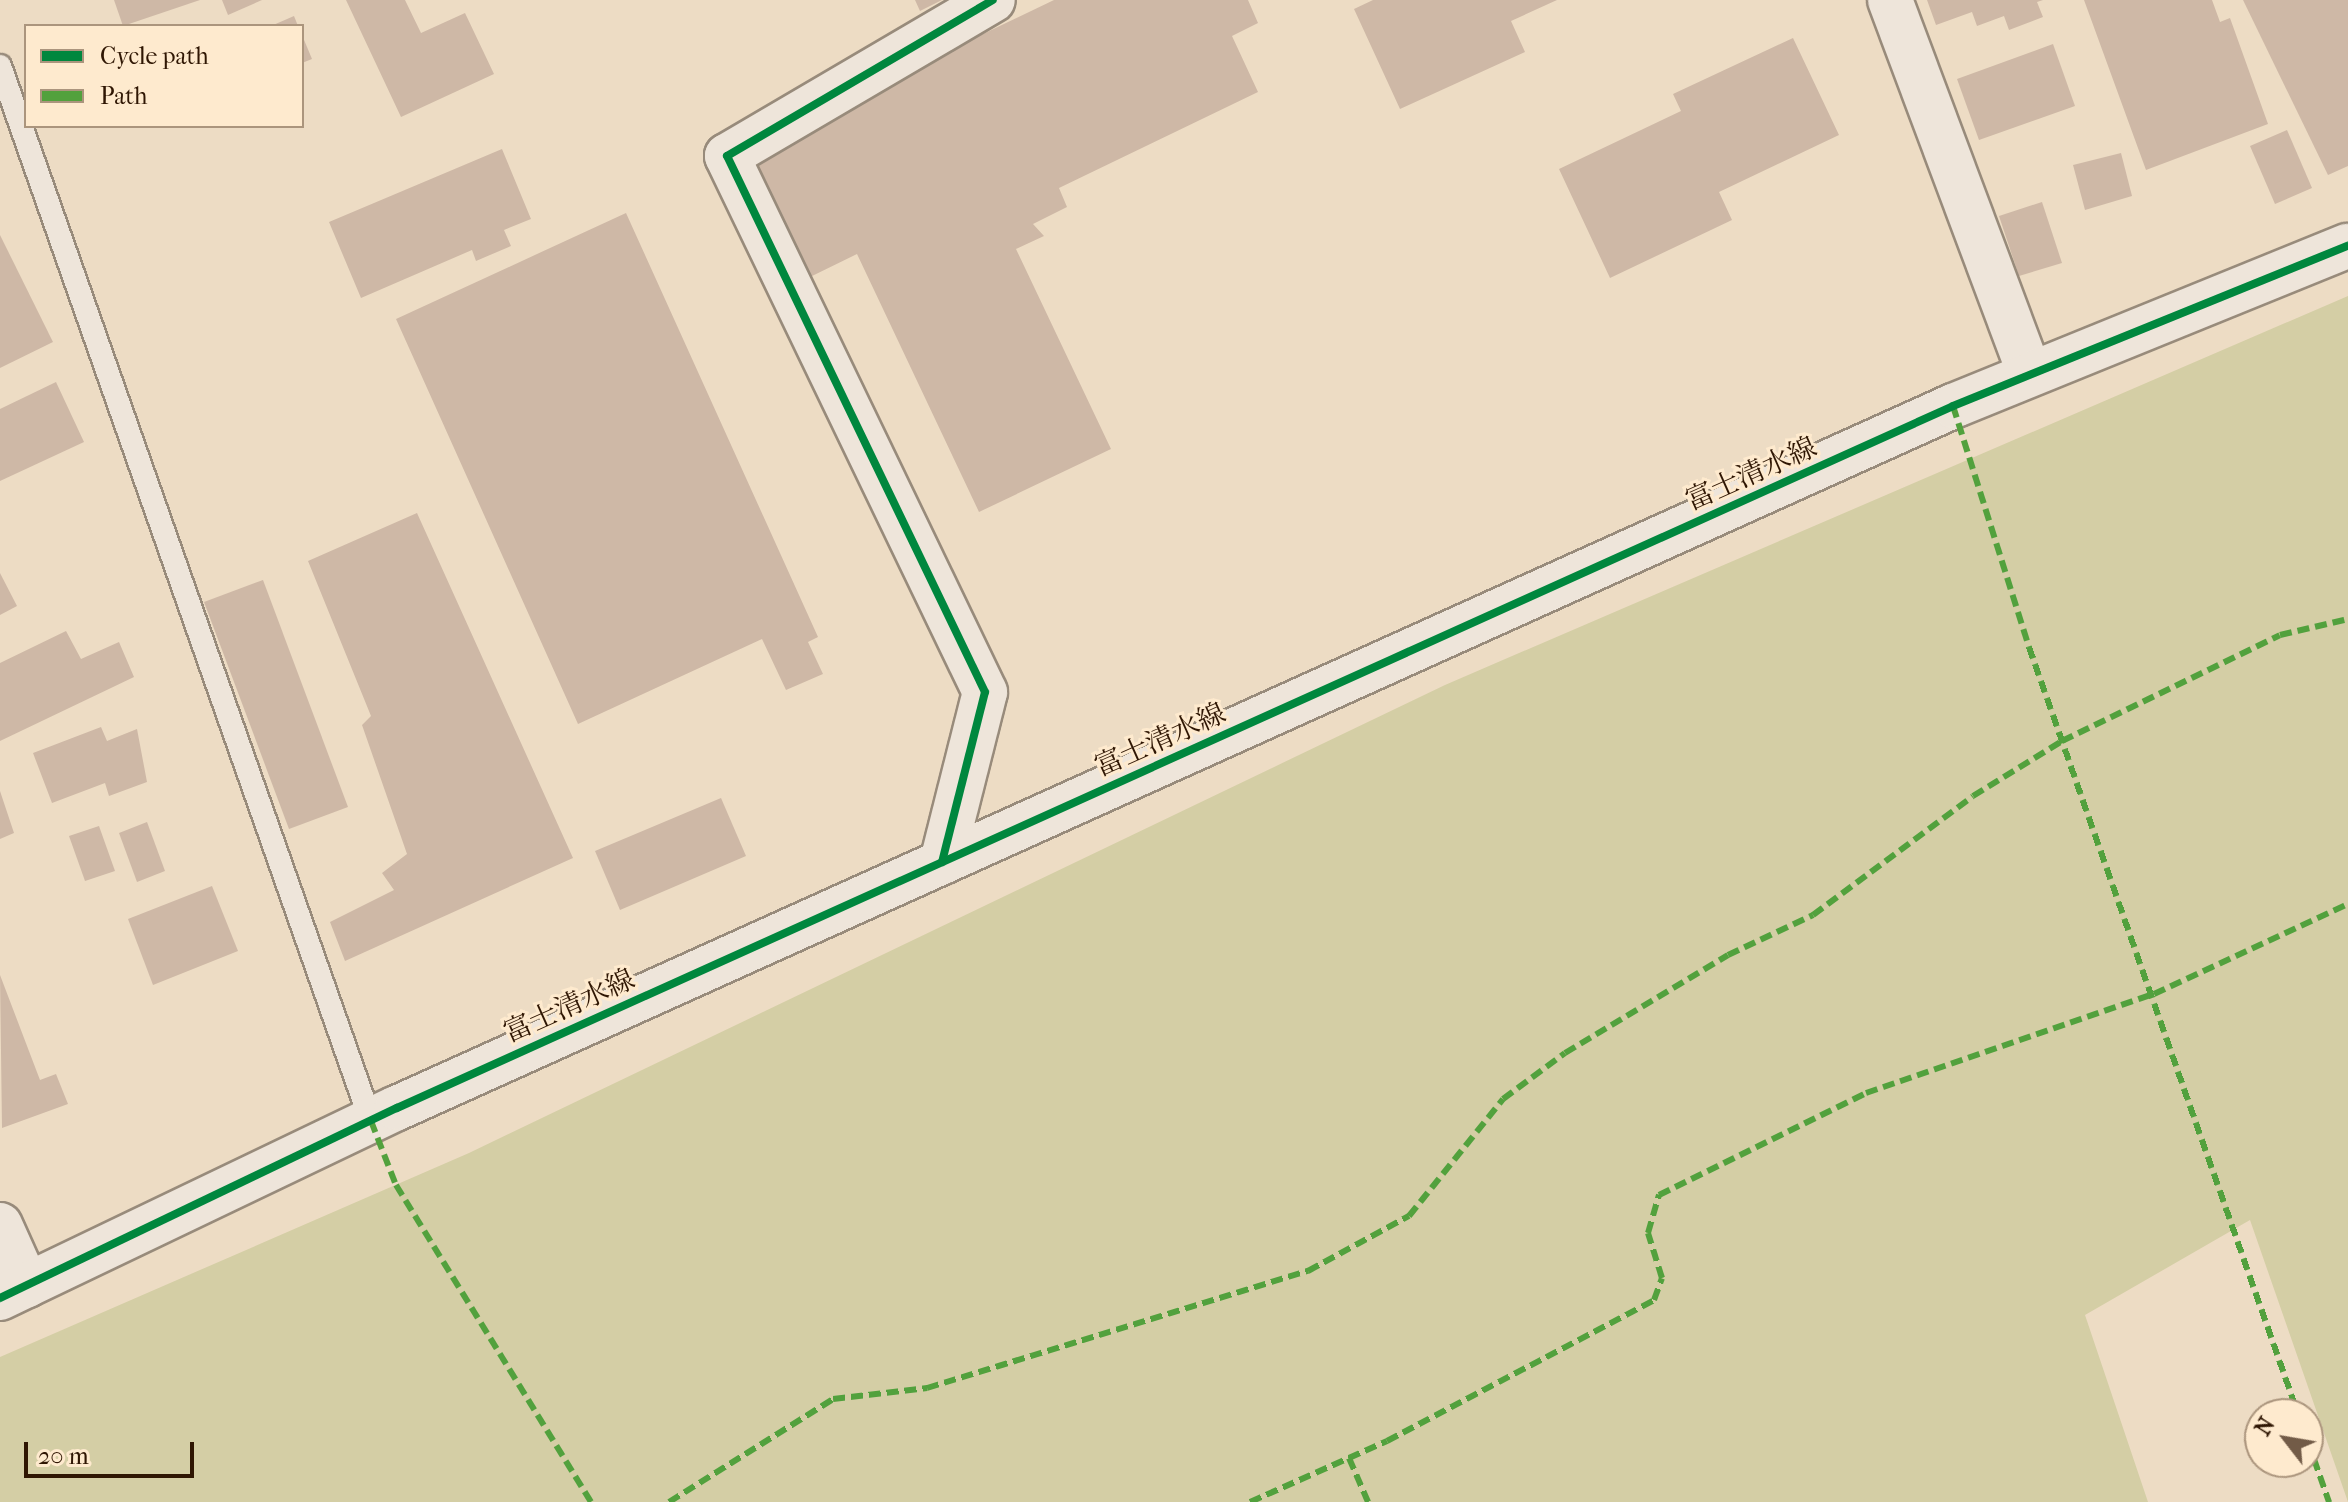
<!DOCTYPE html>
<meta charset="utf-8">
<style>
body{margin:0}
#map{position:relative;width:2348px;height:1502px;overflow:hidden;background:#eddcc4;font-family:"IM FELL French Canon","Noto Serif JP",serif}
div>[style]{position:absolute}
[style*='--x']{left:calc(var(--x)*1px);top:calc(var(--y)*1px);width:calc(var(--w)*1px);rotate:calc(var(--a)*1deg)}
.green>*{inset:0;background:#d4cea5}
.building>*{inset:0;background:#ceb8a6}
.roads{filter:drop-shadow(2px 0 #988b7b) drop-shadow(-2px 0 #988b7b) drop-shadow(0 2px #988b7b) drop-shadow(0 -2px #988b7b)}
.lane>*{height:22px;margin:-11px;padding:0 11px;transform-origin:11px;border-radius:11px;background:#eee5da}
.street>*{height:44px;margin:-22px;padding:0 22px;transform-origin:22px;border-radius:22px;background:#eee5da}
.secondary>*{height:44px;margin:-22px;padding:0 22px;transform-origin:22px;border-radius:22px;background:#eee5da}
.quiet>*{height:6px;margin-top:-3px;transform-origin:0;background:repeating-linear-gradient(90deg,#52a13d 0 12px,transparent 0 18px)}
.cycleway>*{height:8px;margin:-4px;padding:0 4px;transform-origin:4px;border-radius:4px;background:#00873e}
span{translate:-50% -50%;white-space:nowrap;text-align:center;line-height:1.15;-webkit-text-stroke:6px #feeace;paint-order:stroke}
.street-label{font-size:28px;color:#2f1603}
.legend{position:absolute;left:24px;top:24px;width:280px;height:104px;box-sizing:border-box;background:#feeace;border:2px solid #ab957d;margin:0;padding:10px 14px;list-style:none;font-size:24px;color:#2f1603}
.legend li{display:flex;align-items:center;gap:16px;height:40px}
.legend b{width:40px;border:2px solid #ab957d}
.north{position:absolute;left:2244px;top:1398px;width:80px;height:80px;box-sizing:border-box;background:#feeace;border:2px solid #ab957d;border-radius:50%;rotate:301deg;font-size:22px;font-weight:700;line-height:32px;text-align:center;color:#2f1603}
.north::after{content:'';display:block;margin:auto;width:28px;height:36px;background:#725b47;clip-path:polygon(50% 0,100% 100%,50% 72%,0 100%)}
.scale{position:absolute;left:24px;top:1442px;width:170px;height:36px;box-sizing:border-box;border:4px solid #2f1603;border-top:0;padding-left:10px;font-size:24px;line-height:28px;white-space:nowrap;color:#2f1603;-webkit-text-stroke:6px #feeace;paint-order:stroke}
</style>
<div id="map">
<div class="green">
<i style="clip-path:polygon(2348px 296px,2348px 1502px,2250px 1220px,2085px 1315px,2148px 1502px,0 1502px,0 1357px,469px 1153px,1445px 685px)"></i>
</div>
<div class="building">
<i style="clip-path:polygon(114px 0,200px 0,123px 26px)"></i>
<i style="clip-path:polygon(222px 0,262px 0,228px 15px)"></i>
<i style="clip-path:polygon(346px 0,405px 0,421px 33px,465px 13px,494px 74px,401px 117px)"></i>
<i style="clip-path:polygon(915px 0,942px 0,920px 11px)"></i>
<i style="clip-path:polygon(1054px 0,1248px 0,1258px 23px,1232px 36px,1258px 92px,1059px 188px,1067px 207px,1033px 224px,1044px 236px,1016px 249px,1111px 449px,979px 512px,857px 254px,810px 277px,749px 146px)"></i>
<i style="clip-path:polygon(1373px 0,1557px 0,1511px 21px,1525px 52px,1400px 109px,1354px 9px)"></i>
<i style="clip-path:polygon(1927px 0,2043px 0,2037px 2px,2043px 17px,2009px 30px,2004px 16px,1977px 26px,1972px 12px,1936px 25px)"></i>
<i style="clip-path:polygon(2084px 0,2212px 0,2220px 22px,2230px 18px,2268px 124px,2146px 170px)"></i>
<i style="clip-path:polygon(2243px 0,2348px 0,2348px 166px,2328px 175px)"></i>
<i style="clip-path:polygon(294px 16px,298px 26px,271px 26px)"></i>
<i style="clip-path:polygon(302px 35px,312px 59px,302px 63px)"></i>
<i style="clip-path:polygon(1793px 38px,1839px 135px,1719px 192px,1732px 220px,1610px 278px,1559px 169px,1681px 111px,1673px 94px)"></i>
<i style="clip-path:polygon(2053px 44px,2075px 106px,1979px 140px,1957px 79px)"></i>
<i style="clip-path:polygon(2287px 130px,2312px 188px,2275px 204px,2250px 146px)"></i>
<i style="clip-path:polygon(502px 149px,531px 219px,504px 230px,511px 246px,476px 261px,472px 250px,361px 298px,329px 222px)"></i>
<i style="clip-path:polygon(2121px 153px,2132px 196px,2085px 210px,2073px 165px)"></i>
<i style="clip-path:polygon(2042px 202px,2062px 263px,2019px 276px,1999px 216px)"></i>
<i style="clip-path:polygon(626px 213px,818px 637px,808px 642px,823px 674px,786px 690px,762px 639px,578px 724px,396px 319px)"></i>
<i style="clip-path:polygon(0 235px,53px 342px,0 368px)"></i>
<i style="clip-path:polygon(56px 382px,84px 442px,0 481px,0 409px)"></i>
<i style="clip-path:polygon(417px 513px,573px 858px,345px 961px,330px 922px,394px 890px,382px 873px,407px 854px,362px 725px,371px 716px,308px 561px)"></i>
<i style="clip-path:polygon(0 573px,17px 606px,0 615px)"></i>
<i style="clip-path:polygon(263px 580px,348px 807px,289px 829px,204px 602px)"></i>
<i style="clip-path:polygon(66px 631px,81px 659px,119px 642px,134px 677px,0 741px,0 663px)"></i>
<i style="clip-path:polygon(101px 727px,107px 741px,137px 729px,147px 782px,109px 796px,105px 783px,52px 803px,33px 753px)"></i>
<i style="clip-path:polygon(0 791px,14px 833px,0 839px)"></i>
<i style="clip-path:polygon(721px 798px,746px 856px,620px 910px,595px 851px)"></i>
<i style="clip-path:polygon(147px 822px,165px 871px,137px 882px,119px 833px)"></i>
<i style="clip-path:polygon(99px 826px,115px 871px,85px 881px,69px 836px)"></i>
<i style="clip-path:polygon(212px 886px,238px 951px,153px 985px,128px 919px)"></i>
<i style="clip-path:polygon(0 975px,40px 1080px,56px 1074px,68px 1104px,2px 1128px)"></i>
</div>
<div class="roads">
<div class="lane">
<i style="--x:0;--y:66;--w:1118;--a:70.63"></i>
</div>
<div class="street">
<i style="--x:1890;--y:0;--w:399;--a:69.5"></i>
<i style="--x:942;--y:862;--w:175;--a:-75.8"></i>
<i style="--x:985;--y:692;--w:595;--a:-115.7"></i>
<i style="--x:727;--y:156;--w:308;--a:-30.4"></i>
<i style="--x:0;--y:1225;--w:66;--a:65.8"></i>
</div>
<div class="secondary">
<i style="--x:0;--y:1298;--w:440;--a:-25.6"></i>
<i style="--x:397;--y:1108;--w:1707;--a:-24.28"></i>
<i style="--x:1953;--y:406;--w:426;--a:-22.1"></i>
</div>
</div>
<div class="quiet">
<i style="--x:1953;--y:406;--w:253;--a:72.5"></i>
<i style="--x:2029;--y:647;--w:813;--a:70.67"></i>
<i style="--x:371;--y:1121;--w:69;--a:68.7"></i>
<i style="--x:396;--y:1185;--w:372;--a:58.4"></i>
<i style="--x:2308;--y:1442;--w:64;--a:70.7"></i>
<i style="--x:1349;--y:1458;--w:48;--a:66.6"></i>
<i style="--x:669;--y:1502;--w:194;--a:-32.1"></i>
<i style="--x:833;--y:1399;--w:95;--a:-6.7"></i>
<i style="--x:927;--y:1388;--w:399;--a:-17.1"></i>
<i style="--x:1308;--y:1271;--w:115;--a:-28.6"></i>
<i style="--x:1409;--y:1216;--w:150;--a:-51.2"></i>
<i style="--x:1503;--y:1099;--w:77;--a:-36.6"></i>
<i style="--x:1565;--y:1053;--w:190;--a:-31"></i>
<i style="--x:1728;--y:955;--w:94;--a:-25.2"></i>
<i style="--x:1813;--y:915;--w:199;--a:-36.6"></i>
<i style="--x:1973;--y:796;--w:105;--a:-31.7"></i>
<i style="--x:2062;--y:741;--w:242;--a:-25.9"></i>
<i style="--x:2280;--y:635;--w:70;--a:-13.2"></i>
<i style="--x:1250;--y:1502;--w:150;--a:-24"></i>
<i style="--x:1387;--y:1441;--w:302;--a:-27.8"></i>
<i style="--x:1654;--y:1300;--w:23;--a:-70"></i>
<i style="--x:1662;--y:1278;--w:47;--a:-107.3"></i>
<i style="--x:1648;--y:1233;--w:40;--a:-74"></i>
<i style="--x:1659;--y:1195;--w:231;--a:-26.2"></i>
<i style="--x:1866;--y:1093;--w:305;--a:-19"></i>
<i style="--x:2154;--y:994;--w:214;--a:-24.9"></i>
</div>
<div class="cycleway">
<i style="--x:942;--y:862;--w:175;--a:-75.8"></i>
<i style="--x:985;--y:692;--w:595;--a:-115.7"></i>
<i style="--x:727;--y:156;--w:308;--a:-30.4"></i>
<i style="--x:0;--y:1298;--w:440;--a:-25.6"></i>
<i style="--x:397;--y:1108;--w:1707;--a:-24.28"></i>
<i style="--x:1953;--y:406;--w:426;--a:-22.1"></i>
</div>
<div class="street-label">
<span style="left:1751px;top:474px;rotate:-24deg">富士清水線</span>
<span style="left:1160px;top:740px;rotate:-24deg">富士清水線</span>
<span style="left:569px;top:1006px;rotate:-24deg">富士清水線</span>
</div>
<ul class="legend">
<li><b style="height:10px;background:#00873e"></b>Cycle path</li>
<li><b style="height:10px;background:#52a13d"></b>Path</li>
</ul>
<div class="north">N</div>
<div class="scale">20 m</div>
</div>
